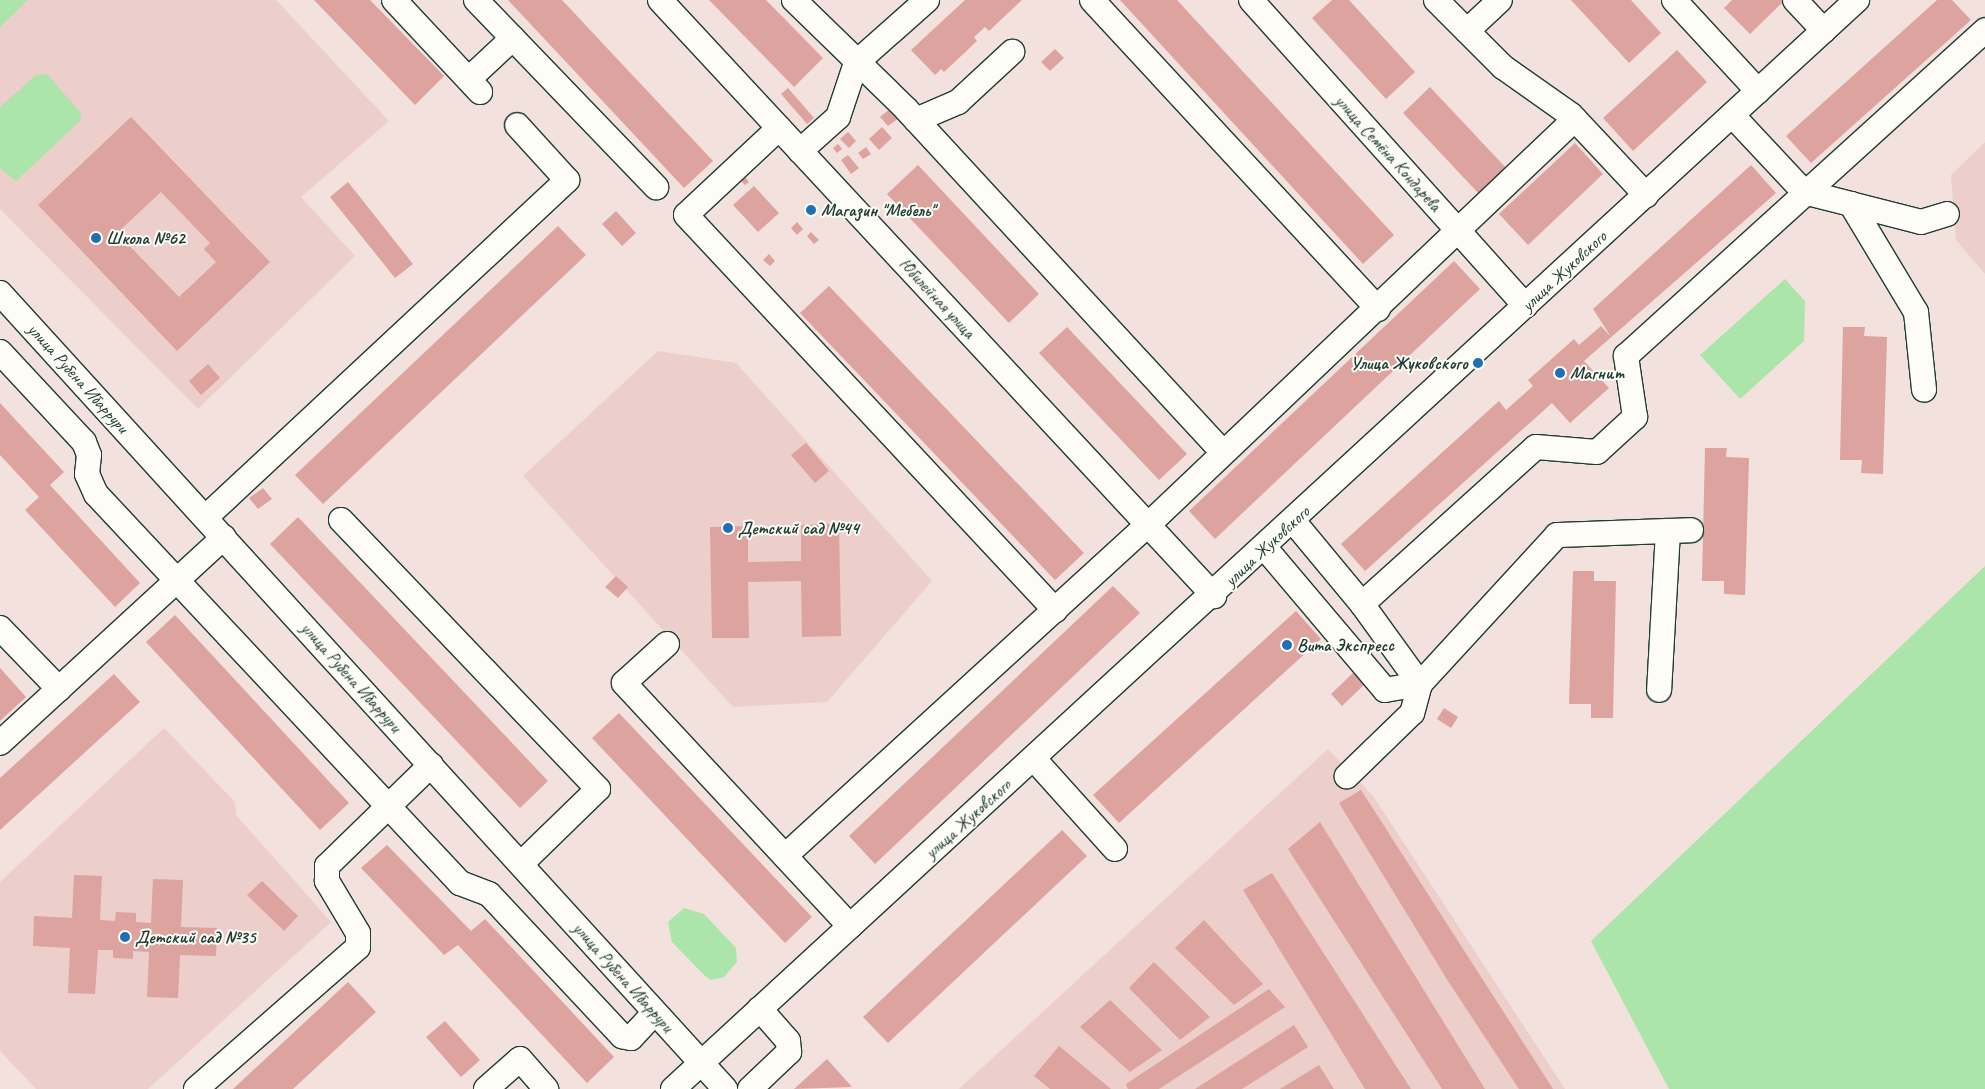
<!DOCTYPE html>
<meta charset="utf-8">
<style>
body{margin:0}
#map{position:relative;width:1985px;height:1089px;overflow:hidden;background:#f3e1dd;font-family:Caveat,sans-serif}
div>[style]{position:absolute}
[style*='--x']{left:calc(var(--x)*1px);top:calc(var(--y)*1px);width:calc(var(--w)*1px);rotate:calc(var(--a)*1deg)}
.built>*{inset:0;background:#ecceca}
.green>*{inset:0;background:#ace5aa}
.building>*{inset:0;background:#dda39f}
.roads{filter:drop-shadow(1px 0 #1f3d34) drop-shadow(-1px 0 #1f3d34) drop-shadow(0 1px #1f3d34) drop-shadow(0 -1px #1f3d34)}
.minor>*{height:24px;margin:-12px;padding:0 12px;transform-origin:12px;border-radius:12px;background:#fdfcf7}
.dots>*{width:14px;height:14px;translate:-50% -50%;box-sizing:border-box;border:2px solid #fdfcf7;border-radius:50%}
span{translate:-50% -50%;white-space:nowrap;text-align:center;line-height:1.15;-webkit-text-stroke:4px #fdfcf7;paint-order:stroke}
.street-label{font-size:18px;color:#1f3d34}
.poi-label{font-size:18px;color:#1f3d34;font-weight:700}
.left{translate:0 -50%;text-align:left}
.right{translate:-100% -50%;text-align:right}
</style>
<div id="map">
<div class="built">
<i style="clip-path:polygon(0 0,276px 0,389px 121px,301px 197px,355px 256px,198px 409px,0 209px)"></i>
<i style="clip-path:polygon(1985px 142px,1985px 274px,1956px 240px,1951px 175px)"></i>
<i style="clip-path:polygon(658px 351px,736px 363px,932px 581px,827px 702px,733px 707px,523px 476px)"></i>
<i style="clip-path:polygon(164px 728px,235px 802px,236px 815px,331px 922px,148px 1089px,36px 1089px,0 1051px,0 882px)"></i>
<i style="clip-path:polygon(1328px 749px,1373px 796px,1565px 1089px,959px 1089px)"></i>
</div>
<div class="green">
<i style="clip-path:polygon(0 0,28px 0,0 27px)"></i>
<i style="clip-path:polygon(47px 74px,81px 113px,80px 121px,16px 181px,0 168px,0 107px,36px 75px)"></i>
<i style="clip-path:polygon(1785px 279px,1805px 301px,1804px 341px,1740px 399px,1700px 355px)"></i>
<i style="clip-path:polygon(1985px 566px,1985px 1089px,1669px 1089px,1591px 941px)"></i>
<i style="clip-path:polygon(684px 908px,704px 914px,736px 948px,737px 962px,724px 977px,711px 980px,705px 976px,672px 942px,668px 922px)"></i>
</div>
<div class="building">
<i style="clip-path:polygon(314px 0,370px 0,444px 76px,415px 105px)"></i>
<i style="clip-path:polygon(508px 0,562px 0,713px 161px,684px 188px)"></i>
<i style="clip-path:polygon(709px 0,766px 0,823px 58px,794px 87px)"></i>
<i style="clip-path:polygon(965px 0,1022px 0,989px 31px,985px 27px,974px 37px,977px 41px,944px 72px,941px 69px,935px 75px,911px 50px)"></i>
<i style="clip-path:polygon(1120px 0,1177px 0,1394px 235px,1363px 264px)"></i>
<i style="clip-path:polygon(1332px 0,1349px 0,1415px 72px,1386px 99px,1312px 18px)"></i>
<i style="clip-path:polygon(1571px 0,1631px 0,1661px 33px,1629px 63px)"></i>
<i style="clip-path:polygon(1732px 0,1785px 0,1750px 34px,1724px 8px)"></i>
<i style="clip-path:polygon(1937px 0,1952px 0,1971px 20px,1811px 163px,1786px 136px)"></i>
<i style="clip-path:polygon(1055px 49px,1064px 58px,1050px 71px,1041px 62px)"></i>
<i style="clip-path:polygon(1677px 50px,1707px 82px,1633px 151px,1603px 118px)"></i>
<i style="clip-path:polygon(1430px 87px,1507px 169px,1480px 195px,1403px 113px)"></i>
<i style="clip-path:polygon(788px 88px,814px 118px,807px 124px,781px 94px)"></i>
<i style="clip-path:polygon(891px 108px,899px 118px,888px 126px,880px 117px)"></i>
<i style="clip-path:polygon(evenodd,131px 117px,270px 262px,177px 351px,38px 205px,131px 117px,161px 192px,210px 243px,204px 249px,216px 262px,179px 297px,117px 233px,161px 192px)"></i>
<i style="clip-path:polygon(882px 127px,892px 138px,879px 150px,869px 139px)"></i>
<i style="clip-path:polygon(848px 132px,856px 141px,849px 148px,840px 139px)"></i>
<i style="clip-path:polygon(1575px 143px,1603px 174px,1528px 245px,1499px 214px)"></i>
<i style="clip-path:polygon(838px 144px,842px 149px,837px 153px,833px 148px)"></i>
<i style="clip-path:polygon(866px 147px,871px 154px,863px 159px,858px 153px)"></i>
<i style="clip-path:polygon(848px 155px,859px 168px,851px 174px,841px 160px)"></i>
<i style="clip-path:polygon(918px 165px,1039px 294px,1009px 323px,887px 194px)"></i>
<i style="clip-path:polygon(1751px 165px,1776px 193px,1584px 361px,1609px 388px,1570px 423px,1552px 403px,1365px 571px,1341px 544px,1499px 401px,1506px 410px,1533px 386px,1528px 380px,1574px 339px,1579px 345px,1601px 326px,1611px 337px,1593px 309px)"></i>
<i style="clip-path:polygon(744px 176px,749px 182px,745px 185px,740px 180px)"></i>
<i style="clip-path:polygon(348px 182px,413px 264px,395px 278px,330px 197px)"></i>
<i style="clip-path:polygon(754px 186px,779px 213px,758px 232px,733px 205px)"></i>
<i style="clip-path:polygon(616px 211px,636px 233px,622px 246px,602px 224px)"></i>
<i style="clip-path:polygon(797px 222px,803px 229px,797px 235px,791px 228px)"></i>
<i style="clip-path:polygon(558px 226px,586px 255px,323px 504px,295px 475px)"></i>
<i style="clip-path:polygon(811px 232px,819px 240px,814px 244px,807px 236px)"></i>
<i style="clip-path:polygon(769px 254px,775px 261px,770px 266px,763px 260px)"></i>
<i style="clip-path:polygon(1454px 261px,1480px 289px,1215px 539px,1189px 511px)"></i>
<i style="clip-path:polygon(829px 286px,1084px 553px,1055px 580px,800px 313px)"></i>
<i style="clip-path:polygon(1067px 327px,1187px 454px,1159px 480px,1039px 353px)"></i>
<i style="clip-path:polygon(1843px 327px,1865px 327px,1864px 336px,1887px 337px,1883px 474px,1861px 473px,1862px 460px,1840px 460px)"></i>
<i style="clip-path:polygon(208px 364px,220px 378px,201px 395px,189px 381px)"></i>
<i style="clip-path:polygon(0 403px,64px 472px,50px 485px,140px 583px,115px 607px,25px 510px,39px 497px,0 455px)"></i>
<i style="clip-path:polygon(806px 443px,829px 471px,815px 483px,791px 455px)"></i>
<i style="clip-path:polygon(1705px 448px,1727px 448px,1726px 457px,1749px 458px,1745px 595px,1724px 594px,1724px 581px,1702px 581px)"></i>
<i style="clip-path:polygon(263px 488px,272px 499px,258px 509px,249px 498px)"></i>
<i style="clip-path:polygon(298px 517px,548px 781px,520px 808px,270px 544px)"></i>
<i style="clip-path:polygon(839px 524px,841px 636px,802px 637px,801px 581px,748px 582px,749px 638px,712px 638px,710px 527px,748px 526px,748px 562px,801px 561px,801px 525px)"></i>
<i style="clip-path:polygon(1573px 571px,1594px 571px,1594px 581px,1616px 581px,1613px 718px,1591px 718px,1591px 704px,1569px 704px)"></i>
<i style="clip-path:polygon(616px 576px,628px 587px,618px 598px,605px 587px)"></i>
<i style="clip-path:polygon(1113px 586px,1140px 613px,875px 864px,849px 836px)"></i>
<i style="clip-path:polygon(1296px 611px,1321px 639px,1119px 823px,1093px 795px)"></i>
<i style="clip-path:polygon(175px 615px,349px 803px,320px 830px,146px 642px)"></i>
<i style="clip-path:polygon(0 668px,26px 697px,0 721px)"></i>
<i style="clip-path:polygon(1356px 670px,1367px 682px,1342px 706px,1331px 694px)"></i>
<i style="clip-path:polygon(114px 674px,140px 702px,0 830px,0 778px)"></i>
<i style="clip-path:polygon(1444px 708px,1458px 717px,1451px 728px,1437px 719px)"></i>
<i style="clip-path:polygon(619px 713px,812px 917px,785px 943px,592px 738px)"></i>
<i style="clip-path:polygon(1361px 790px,1553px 1089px,1519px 1089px,1448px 981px,1339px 803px)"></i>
<i style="clip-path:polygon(1320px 822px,1485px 1089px,1442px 1089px,1288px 849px)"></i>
<i style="clip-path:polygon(1062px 830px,1087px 856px,888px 1043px,863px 1017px)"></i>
<i style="clip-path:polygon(387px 845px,471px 931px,485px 919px,614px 1057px,587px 1083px,458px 945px,444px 955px,361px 868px)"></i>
<i style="clip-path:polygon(1272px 873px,1411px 1089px,1365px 1089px,1243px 890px)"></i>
<i style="clip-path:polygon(74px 875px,102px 876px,100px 920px,115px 921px,116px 912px,136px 913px,136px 922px,151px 923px,153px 879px,183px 880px,181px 927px,217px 928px,216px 956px,180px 955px,178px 998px,147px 997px,149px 952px,133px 951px,133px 959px,113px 958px,113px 950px,98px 950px,95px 994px,68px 993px,70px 948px,33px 946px,34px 916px,72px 918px)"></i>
<i style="clip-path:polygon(262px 881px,298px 916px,284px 931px,247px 895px)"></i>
<i style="clip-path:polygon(1204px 920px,1263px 984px,1234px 1005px,1175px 948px)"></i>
<i style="clip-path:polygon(1154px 962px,1210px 1017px,1180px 1040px,1129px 988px)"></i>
<i style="clip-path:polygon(348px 982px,376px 1012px,293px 1089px,233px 1089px)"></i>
<i style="clip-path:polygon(1269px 989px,1285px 1007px,1159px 1089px,1128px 1089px,1126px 1084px)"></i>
<i style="clip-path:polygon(1110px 1000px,1162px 1050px,1130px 1072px,1080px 1027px)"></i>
<i style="clip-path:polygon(445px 1021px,480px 1060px,461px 1077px,426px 1037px)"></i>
<i style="clip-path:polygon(1294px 1025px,1308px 1047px,1242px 1089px,1195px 1089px)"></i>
<i style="clip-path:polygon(1059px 1046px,1111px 1089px,1050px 1089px,1034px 1076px)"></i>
<i style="clip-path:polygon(827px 1059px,852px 1087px,794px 1089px)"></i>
<i style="clip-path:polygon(1319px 1065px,1334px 1089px,1280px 1089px)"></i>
</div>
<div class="roads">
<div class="minor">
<i style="--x:394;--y:0;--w:126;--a:46.9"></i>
<i style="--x:476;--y:0;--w:260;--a:46.1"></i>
<i style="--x:660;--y:0;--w:814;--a:47.09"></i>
<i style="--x:794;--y:0;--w:156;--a:44.2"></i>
<i style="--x:906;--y:109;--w:467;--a:47.3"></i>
<i style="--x:1092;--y:0;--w:421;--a:47.2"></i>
<i style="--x:1251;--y:0;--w:411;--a:48.1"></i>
<i style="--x:1436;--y:0;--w:95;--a:45"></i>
<i style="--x:1503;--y:67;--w:83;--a:35.2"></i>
<i style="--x:1571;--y:115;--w:110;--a:46.8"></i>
<i style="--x:1674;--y:0;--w:124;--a:47.3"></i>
<i style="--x:1795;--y:0;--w:42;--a:46.9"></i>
<i style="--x:1467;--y:31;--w:45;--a:-43.2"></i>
<i style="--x:469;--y:79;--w:60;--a:-43"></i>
<i style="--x:1732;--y:115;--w:105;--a:46.9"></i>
<i style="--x:1804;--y:192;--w:49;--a:14.3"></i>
<i style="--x:1851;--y:204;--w:126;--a:59"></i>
<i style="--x:1916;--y:312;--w:78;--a:84.1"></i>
<i style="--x:916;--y:120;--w:46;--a:-23.2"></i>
<i style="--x:958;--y:102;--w:74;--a:-42.8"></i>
<i style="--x:779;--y:128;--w:127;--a:136.9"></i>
<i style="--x:686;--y:215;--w:541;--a:46.95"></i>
<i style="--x:800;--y:151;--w:51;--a:-41.8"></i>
<i style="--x:838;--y:117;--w:57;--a:-71.6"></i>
<i style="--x:856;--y:63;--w:95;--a:-41.6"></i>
<i style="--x:1851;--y:204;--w:72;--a:14.4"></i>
<i style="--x:1921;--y:222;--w:27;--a:-17"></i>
<i style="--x:0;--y:293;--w:1077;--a:47.67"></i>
<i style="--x:0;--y:352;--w:123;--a:47"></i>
<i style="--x:84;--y:442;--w:14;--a:69"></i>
<i style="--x:89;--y:455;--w:19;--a:96"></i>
<i style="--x:87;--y:474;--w:22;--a:66"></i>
<i style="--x:96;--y:494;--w:533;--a:46.9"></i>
<i style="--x:460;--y:883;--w:31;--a:21"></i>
<i style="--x:489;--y:894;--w:195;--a:46.9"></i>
<i style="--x:622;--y:1036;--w:9;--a:13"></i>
<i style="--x:631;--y:1038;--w:34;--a:-47"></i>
<i style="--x:206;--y:517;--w:494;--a:-43"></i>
<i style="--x:567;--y:180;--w:74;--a:-132.3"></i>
<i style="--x:341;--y:520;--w:372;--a:46.3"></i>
<i style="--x:598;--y:789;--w:107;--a:135.8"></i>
<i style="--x:1294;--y:522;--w:107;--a:50.3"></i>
<i style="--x:1362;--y:604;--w:234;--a:-42.1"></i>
<i style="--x:1536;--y:447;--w:61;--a:4.7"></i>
<i style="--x:1597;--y:452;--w:52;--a:-42.6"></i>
<i style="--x:1635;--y:417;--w:62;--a:-98.4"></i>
<i style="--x:1626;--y:356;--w:485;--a:-42.2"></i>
<i style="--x:1668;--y:531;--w:23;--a:-2"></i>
<i style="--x:1265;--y:548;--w:186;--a:49.8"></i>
<i style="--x:1385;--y:690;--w:36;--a:-10"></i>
<i style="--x:1420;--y:684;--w:30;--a:105"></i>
<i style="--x:1412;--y:713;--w:91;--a:135.9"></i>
<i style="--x:1362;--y:604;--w:99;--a:54.1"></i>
<i style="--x:1420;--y:684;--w:202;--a:-47.4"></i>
<i style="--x:1557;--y:535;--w:111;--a:-2.1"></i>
<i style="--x:1668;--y:531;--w:159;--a:93.2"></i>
<i style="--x:0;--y:628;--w:85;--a:46"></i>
<i style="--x:667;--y:644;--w:58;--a:137.8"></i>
<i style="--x:624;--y:683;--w:332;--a:47.1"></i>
<i style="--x:0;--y:743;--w:304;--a:-42.6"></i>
<i style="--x:1034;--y:759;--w:121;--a:48"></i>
<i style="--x:785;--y:856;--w:491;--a:-42.4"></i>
<i style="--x:1148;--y:525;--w:589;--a:-43.56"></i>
<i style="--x:196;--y:1089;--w:215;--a:-41.2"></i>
<i style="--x:358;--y:947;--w:14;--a:-90"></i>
<i style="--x:358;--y:933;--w:61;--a:-120.8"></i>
<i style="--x:327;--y:881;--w:15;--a:-90"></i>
<i style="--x:327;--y:866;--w:145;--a:-44.2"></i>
<i style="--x:486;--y:1089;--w:45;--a:-41.4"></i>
<i style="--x:520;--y:1059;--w:40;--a:49"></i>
<i style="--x:673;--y:1089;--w:1609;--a:-42.61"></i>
<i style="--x:750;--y:1089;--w:54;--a:-43.5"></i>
<i style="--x:789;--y:1052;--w:11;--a:-95"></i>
<i style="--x:788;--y:1041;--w:43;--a:-131.2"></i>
</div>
</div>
<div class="dots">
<i style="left:811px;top:210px;background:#1f6fb2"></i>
<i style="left:96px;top:238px;background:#1f6fb2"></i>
<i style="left:1478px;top:363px;background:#1f6fb2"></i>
<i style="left:1560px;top:373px;background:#1f6fb2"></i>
<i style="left:728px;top:528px;background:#1f6fb2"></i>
<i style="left:1287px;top:645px;background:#1f6fb2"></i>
<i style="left:125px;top:937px;background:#1f6fb2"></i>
</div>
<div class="street-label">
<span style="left:1388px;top:153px;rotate:48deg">улица Семёна Кондарева</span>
<span style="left:1564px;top:271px;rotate:-43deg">улица Жуковского</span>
<span style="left:937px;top:298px;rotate:47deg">Юбилейная улица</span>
<span style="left:78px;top:378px;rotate:48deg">улица Рубена Ибаррури</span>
<span style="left:1267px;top:546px;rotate:-43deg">улица Жуковского</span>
<span style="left:351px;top:677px;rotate:48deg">улица Рубена Ибаррури</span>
<span style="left:968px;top:819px;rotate:-42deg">улица Жуковского</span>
<span style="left:623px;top:977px;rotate:48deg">улица Рубена Ибаррури</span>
</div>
<div class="poi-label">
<span class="left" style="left:821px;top:210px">Магазин "Мебель"</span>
<span class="left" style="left:106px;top:238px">Школа №62</span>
<span class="right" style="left:1468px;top:363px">Улица Жуковского</span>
<span class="left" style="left:1570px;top:373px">Магнит</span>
<span class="left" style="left:738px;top:528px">Детский сад №44</span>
<span class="left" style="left:1297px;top:645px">Вита Экспресс</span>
<span class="left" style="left:135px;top:937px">Детский сад №35</span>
</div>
</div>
